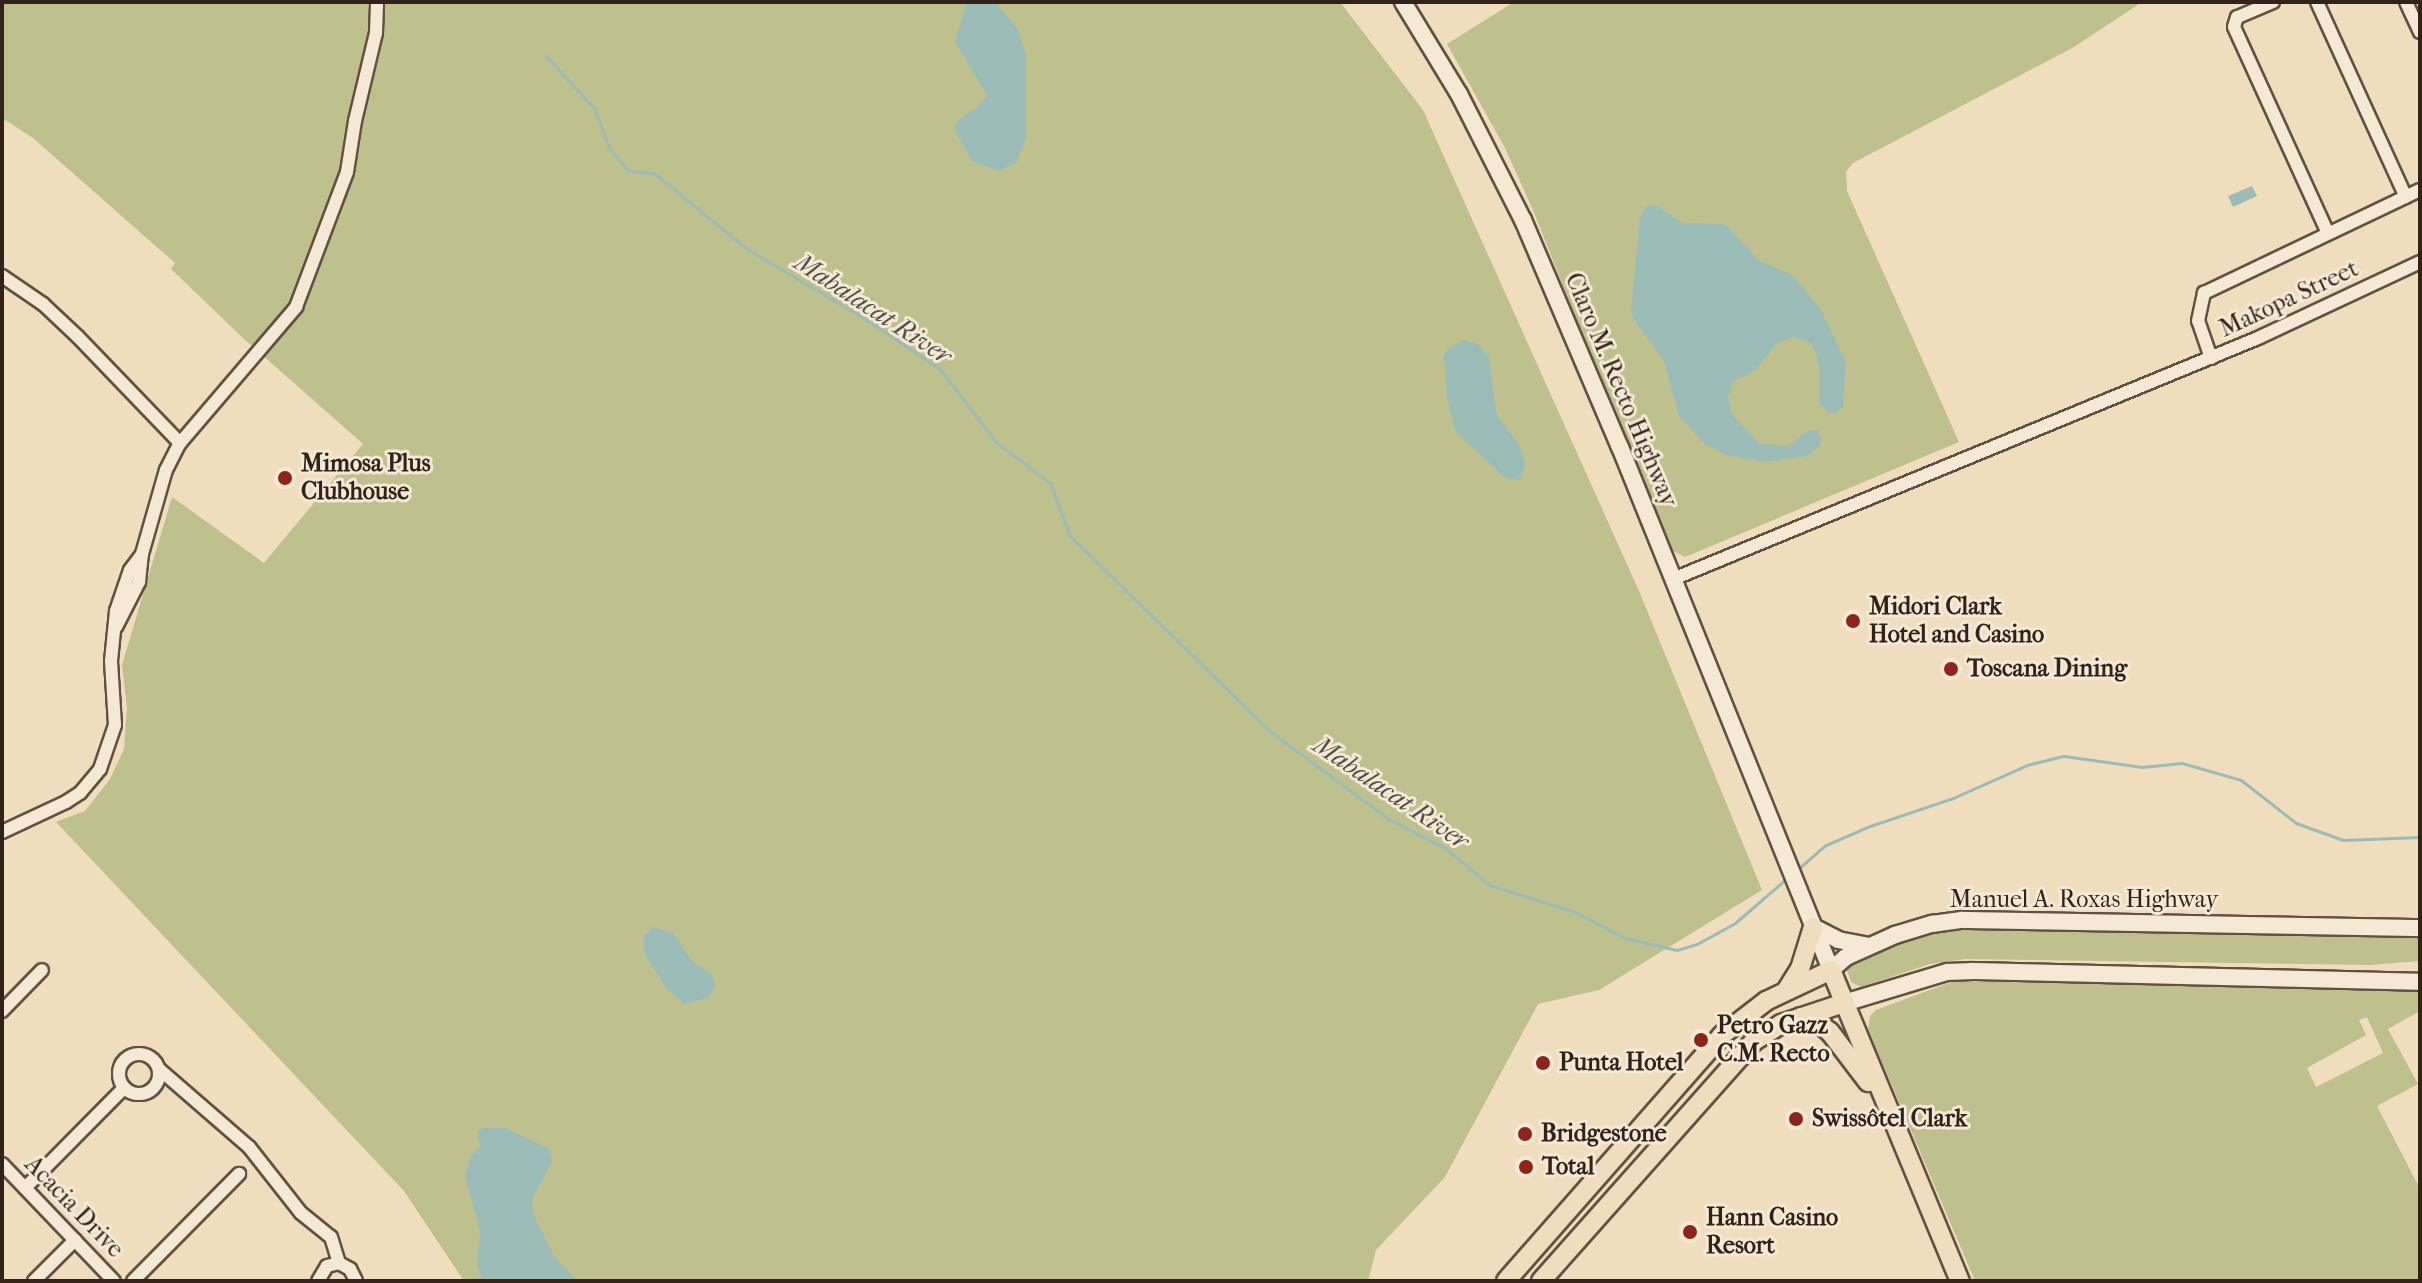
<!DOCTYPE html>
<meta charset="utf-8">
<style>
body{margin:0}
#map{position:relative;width:2422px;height:1283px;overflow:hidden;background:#f0ddbe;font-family:"IM FELL French Canon",serif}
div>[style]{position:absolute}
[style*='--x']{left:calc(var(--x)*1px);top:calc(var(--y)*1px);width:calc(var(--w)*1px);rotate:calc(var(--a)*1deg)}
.green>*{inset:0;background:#bec08e}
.water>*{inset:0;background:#9bbbb7}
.stream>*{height:3px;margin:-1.5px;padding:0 1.5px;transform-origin:1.5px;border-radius:1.5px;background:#9bbbb7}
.roads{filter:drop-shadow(2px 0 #625142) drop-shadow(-2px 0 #625142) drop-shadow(0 2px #625142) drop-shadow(0 -2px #625142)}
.minor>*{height:12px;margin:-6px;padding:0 6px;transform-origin:6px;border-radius:6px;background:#f5e9d5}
.minor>.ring{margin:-6px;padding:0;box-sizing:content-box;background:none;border:12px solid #f5e9d5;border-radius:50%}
.secondary>*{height:16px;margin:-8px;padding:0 8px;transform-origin:8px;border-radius:8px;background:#f5e9d5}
.primary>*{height:18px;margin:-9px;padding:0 9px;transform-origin:9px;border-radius:9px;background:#f0ddbe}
.dots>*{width:22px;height:22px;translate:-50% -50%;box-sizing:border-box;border:4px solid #f5e9d5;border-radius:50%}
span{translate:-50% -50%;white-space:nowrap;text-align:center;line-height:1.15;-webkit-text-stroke:6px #f5e9d5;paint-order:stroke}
.street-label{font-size:24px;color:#322219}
.poi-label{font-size:24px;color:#322219;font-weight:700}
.left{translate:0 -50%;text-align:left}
.water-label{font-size:26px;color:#525048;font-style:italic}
.frame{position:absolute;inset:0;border:4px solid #322219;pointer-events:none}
</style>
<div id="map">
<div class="green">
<i style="clip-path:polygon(2px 2px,1340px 2px,1423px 110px,1639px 591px,1762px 890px,1599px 990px,1538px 1004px,1445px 1177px,1376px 1250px,1368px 1281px,464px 1281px,404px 1191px,56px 822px,85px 811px,110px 779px,124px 749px,127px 708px,122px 665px,172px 497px,264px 563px,363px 444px,244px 339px,171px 269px,175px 263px,33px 138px,2px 118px)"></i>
<i style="clip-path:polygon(1514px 2px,2142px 2px,2074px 47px,1853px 163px,1846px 172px,1847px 191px,1959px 442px,1685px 557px,1671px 550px,1663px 539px,1533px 210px,1505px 148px,1447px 44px)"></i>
<i style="clip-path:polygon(1952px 926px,2420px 933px,2420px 961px,2371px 965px,1965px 959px,1930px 964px,1861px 987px,1851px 982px,1847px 971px,1851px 963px,1901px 940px)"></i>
<i style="clip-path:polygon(evenodd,1954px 981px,2420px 990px,2420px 1011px,2388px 1029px,2418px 1084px,2377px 1106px,2420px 1189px,2420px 1281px,1975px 1281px,1868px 1029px,1870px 1016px,1876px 1010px,1954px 981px,2367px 1017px,2383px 1053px,2316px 1087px,2307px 1068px,2366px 1035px,2359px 1020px,2367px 1017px)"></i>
</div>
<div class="water">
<i style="clip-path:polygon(967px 2px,995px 2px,1018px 29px,1026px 55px,1026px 138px,1016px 163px,998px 171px,972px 161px,955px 131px,956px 122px,982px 103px,987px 95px,955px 42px)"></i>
<i style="clip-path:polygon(2252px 186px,2257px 196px,2233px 207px,2228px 196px)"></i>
<i style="clip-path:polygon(1656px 205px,1682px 223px,1722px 224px,1729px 228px,1758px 260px,1792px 275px,1820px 308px,1846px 362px,1843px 407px,1836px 413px,1829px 413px,1819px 403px,1819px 365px,1815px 351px,1809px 342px,1794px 337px,1777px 343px,1755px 371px,1734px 381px,1728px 396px,1731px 413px,1759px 443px,1788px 446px,1809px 430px,1819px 431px,1821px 444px,1807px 456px,1764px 462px,1726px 455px,1706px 445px,1679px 416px,1664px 361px,1633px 318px,1631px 309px,1640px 218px,1647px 206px)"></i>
<i style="clip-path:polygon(1463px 340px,1478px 344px,1489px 357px,1496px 413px,1518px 443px,1526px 464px,1520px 480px,1505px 478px,1456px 432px,1447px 399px,1444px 356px,1449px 348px)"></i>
<i style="clip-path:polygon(653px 927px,673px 933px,692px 961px,713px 975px,715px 988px,707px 998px,684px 1004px,666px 988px,644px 953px,644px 936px)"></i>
<i style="clip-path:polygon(483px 1128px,505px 1128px,550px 1149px,552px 1162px,532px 1199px,533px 1214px,554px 1256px,578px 1281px,483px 1281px,477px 1266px,480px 1231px,465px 1176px,471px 1156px,480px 1146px,477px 1131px)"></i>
</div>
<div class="stream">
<i style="--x:546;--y:56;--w:71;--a:47.3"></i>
<i style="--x:594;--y:108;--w:43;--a:69.4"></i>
<i style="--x:609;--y:148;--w:30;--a:49"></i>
<i style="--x:629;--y:171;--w:25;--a:5"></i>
<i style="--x:654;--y:173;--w:120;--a:39.3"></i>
<i style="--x:747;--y:249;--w:139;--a:30.6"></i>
<i style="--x:867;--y:320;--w:88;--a:33.9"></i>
<i style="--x:940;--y:369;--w:92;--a:52.5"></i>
<i style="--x:996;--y:442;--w:68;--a:37.2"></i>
<i style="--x:1050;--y:483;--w:57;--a:69.3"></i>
<i style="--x:1070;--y:536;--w:281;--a:44.3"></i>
<i style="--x:1271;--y:732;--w:148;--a:36.5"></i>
<i style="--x:1390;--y:820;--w:62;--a:27"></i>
<i style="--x:1445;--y:848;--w:58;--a:39.4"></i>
<i style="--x:1490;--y:885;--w:89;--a:17.6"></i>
<i style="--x:1575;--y:912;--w:56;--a:27.5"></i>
<i style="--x:1625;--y:938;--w:53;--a:13"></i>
<i style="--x:1677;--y:950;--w:21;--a:-17"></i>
<i style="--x:1697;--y:944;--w:43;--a:-28.9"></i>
<i style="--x:1735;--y:923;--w:67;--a:-40.8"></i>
<i style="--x:1798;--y:869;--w:37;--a:-41"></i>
<i style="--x:1826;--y:845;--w:48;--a:-23.4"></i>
<i style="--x:1870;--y:826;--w:88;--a:-18.6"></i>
<i style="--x:1953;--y:798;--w:81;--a:-24"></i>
<i style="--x:2027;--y:765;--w:38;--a:-14"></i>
<i style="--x:2064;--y:756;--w:79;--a:8"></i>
<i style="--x:2142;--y:767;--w:40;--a:-5.7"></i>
<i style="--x:2182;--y:763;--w:61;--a:16.1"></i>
<i style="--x:2241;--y:780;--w:70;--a:38"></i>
<i style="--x:2296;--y:823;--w:50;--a:19.9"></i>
<i style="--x:2343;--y:840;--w:77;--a:-2.2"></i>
</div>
<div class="roads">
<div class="minor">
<i style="--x:2273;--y:2;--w:39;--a:157"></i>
<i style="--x:2237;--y:17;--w:10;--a:107"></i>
<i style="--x:2234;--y:27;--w:226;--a:65.5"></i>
<i style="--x:2317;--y:2;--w:214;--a:65.5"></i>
<i style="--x:2406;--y:2;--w:33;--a:65"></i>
<i style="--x:2;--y:276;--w:50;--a:34.3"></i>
<i style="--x:43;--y:304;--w:48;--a:43.3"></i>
<i style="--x:78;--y:337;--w:147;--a:46.1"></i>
<i style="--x:2211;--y:358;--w:39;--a:-109"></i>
<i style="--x:2198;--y:321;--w:29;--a:-78"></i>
<i style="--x:2204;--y:293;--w:239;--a:-25.5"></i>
<i style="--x:1673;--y:579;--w:633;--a:-22.39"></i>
<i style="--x:2258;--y:338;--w:179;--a:-25.1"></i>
<i style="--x:116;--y:627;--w:51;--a:-62.9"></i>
<i style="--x:139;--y:582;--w:28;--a:-84"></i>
<i style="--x:142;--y:554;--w:87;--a:-74.1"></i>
<i style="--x:166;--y:470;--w:30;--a:-63"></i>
<i style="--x:180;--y:443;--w:179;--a:-49.5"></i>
<i style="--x:296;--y:307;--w:144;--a:-69.3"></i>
<i style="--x:347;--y:172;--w:52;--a:-81.1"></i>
<i style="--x:355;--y:121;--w:90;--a:-76.6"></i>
<i style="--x:376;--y:33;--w:31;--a:-88"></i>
<i style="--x:2;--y:832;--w:71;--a:-25.1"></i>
<i style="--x:66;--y:802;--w:17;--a:-33"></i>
<i style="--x:80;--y:793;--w:31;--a:-50"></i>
<i style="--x:100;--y:769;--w:46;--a:-71.2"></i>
<i style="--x:115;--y:725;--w:64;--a:-93.6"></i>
<i style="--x:111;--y:661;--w:50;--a:-84.3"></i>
<i style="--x:116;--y:611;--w:43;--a:-71.1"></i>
<i style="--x:130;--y:570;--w:20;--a:-53"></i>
<i style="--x:2;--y:1011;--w:57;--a:-45.7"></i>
<i class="ring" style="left:119px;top:1054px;width:28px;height:28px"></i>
<i style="--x:159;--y:1069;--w:119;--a:40.9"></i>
<i style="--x:249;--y:1147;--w:84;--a:51.8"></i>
<i style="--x:301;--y:1213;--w:38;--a:39"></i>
<i style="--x:331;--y:1237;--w:27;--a:73"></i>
<i style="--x:2;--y:1164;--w:162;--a:46.3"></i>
<i style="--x:25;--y:1188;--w:141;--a:-45.3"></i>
<i style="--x:34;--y:1281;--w:58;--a:-45"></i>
<i style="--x:133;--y:1281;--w:151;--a:-45.3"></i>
<i style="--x:318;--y:1281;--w:17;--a:-59"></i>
<i style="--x:327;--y:1266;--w:12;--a:-14"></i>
<i style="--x:339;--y:1263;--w:13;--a:29"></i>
<i style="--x:350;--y:1269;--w:13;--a:63"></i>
</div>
<div class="secondary">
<i style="--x:1403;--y:2;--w:108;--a:58.7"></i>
<i style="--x:1459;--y:94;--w:141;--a:63.1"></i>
<i style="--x:1523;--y:220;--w:247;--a:66.9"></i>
<i style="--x:1620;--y:447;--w:564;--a:68.03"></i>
<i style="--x:1831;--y:970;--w:20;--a:-41"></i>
<i style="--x:1846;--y:957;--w:54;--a:-24.2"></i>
<i style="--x:1895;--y:935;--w:39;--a:-17"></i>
<i style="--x:1932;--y:924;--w:30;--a:-8"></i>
<i style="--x:1962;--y:920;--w:458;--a:1"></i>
<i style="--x:1813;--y:927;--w:28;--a:27"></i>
<i style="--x:1838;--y:940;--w:31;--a:11"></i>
<i style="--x:1844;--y:1003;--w:108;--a:-16.8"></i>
<i style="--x:1947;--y:972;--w:26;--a:-2"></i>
<i style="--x:1973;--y:971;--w:447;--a:1.4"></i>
</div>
<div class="primary">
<i style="--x:1786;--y:991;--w:26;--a:-58"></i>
<i style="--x:1800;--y:969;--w:44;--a:-72.8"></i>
<i style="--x:1801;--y:1017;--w:17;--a:17"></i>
<i style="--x:1817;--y:1022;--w:16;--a:38"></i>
<i style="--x:1830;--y:1032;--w:63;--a:52.8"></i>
<i style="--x:1506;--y:1281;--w:327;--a:-48.7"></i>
<i style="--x:1722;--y:1035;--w:56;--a:-37.7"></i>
<i style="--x:1766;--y:1001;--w:72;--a:-25.5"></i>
<i style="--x:1831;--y:970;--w:337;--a:67.5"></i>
<i style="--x:1541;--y:1281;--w:321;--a:-48.4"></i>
<i style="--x:1754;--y:1041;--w:32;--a:-32"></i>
<i style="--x:1781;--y:1024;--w:66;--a:-18.4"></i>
</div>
</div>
<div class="dots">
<i style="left:285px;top:478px;background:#8f2418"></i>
<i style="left:1853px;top:621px;background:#8f2418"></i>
<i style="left:1951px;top:669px;background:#8f2418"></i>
<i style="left:1701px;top:1040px;background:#8f2418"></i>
<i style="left:1543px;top:1063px;background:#8f2418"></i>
<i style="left:1796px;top:1119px;background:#8f2418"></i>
<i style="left:1525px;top:1134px;background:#8f2418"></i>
<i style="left:1526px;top:1167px;background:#8f2418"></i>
<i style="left:1690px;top:1232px;background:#8f2418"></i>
</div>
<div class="street-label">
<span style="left:2289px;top:299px;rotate:-25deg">Makopa Street</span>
<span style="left:1621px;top:390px;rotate:67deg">Claro M. Recto Highway</span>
<span style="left:2084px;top:900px">Manuel A. Roxas Highway</span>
<span style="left:74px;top:1207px;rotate:46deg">Acacia Drive</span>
</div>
<div class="poi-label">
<span class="left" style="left:301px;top:478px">Mimosa Plus<br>Clubhouse</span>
<span class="left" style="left:1869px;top:621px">Midori Clark<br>Hotel and Casino</span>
<span class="left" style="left:1967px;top:669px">Toscana Dining</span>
<span class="left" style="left:1717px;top:1040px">Petro Gazz<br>C.M. Recto</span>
<span class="left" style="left:1559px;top:1063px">Punta Hotel</span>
<span class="left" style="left:1812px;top:1119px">Swissôtel Clark</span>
<span class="left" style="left:1541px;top:1134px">Bridgestone</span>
<span class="left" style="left:1542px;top:1167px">Total</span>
<span class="left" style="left:1706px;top:1232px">Hann Casino<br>Resort</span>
</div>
<div class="water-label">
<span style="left:873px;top:309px;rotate:33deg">Mabalacat River</span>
<span style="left:1391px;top:793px;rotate:34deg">Mabalacat River</span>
</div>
<div class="frame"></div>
</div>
